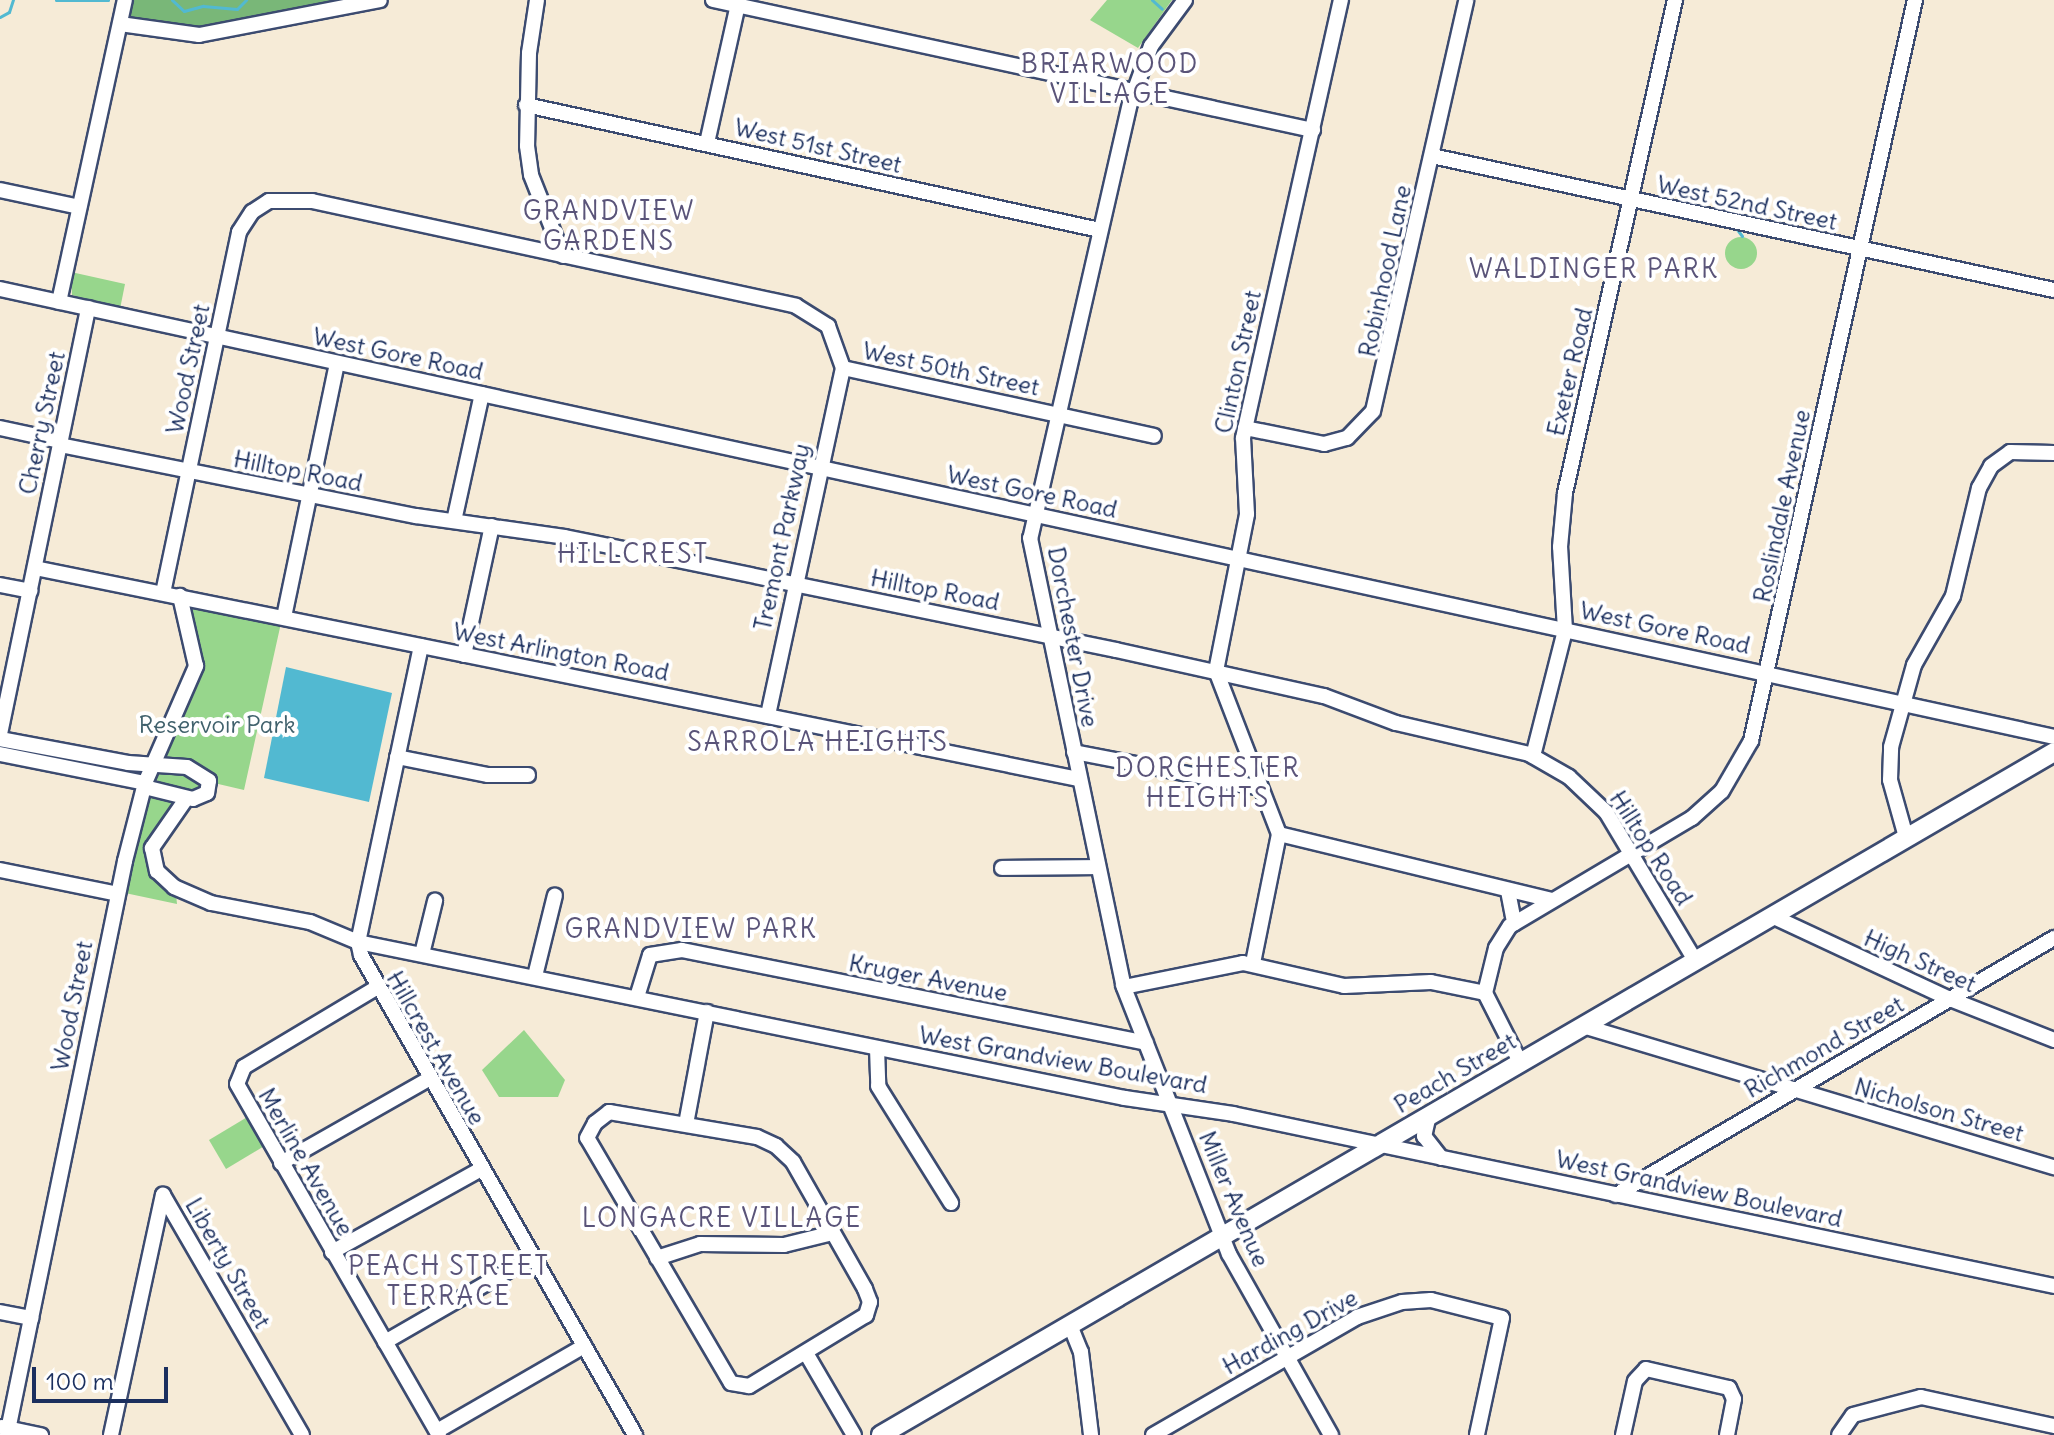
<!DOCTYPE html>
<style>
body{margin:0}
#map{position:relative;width:2054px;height:1435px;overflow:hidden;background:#f6ebd7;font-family:Delius,sans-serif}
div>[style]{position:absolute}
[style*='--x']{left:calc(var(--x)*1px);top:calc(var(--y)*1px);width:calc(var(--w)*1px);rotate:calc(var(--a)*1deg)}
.green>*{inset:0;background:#97d68c}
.round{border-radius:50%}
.forest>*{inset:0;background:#79b778}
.water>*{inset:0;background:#52b9d1}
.stream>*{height:3px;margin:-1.5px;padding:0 1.5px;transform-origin:1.5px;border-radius:1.5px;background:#52b9d1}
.roads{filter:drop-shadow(2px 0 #3c4b70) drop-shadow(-2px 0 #3c4b70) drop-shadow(0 2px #3c4b70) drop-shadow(0 -2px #3c4b70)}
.minor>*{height:14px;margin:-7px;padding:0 7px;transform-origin:7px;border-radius:7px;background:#fff}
.major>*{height:18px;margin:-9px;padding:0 9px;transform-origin:9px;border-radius:9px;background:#fff}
span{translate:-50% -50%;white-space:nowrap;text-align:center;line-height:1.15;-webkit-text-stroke:8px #fff;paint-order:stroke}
.street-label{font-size:24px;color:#1b2f5e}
.park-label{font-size:24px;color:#40616c}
.neighbourhood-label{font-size:26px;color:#5a5479;letter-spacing:2px}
.scale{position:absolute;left:32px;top:1367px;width:136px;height:36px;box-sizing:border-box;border:4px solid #1b2f5e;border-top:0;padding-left:10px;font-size:24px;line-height:28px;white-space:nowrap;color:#1b2f5e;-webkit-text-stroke:6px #fff;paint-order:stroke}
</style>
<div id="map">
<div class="green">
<i style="clip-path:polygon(1107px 0,1172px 0,1138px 48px,1090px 20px)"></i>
<i class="round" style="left:1725px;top:237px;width:32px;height:32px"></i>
<i style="clip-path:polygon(71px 272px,125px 284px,120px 309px,72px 295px)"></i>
<i style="clip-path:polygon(191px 605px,281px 623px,244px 790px,214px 783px,208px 770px,163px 755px,201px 661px)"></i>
<i style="clip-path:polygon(164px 768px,204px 779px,201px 794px,159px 786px,156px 776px)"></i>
<i style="clip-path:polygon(149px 795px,176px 804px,150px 841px,151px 868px,158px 883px,176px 894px,177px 904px,125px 893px)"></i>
<i style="clip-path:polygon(524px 1030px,565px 1080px,558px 1097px,499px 1097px,482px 1070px)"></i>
<i style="clip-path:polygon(249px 1116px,266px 1145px,226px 1169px,209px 1140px)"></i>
</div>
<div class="forest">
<i style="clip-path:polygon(130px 0,357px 0,212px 30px,128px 18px)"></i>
</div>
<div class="water">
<i style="clip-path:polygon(286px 667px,392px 693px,369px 802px,264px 778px)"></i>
</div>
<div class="stream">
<i style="--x:56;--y:0;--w:52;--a:0"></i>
<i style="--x:172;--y:0;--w:16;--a:43"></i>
<i style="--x:184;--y:11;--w:20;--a:-15"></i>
<i style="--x:203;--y:6;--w:34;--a:5"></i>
<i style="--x:237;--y:9;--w:13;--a:-45"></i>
<i style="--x:1152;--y:0;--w:13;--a:42"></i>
<i style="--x:0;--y:17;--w:10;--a:-29"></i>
<i style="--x:9;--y:12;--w:13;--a:-72"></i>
<i style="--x:1736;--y:228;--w:10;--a:53"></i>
</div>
<div class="roads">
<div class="minor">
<i style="--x:537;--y:0;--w:54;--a:98.6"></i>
<i style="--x:529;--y:53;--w:93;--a:91.2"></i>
<i style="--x:527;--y:146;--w:29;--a:82"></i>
<i style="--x:531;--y:175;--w:87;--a:68.4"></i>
<i style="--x:713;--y:0;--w:614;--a:12.23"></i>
<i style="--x:1185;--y:0;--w:57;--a:126.5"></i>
<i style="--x:1151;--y:46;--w:61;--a:110.2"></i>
<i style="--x:1130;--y:103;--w:446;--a:102.9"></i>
<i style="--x:1030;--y:538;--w:457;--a:78.2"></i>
<i style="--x:1123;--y:985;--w:289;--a:68.5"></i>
<i style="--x:1229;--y:1254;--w:208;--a:60.6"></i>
<i style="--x:120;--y:24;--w:80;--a:7.9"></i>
<i style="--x:199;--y:35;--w:184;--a:-10.9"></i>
<i style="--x:526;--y:105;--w:587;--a:12.29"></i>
<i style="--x:707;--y:143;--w:147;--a:-77.4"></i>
<i style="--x:1432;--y:156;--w:636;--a:12.16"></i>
<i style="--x:0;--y:190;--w:81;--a:12.1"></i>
<i style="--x:0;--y:289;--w:2102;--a:12.3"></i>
<i style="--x:59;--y:302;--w:309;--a:-77.7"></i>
<i style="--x:843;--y:368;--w:318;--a:12.3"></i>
<i style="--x:0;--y:428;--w:61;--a:12.2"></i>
<i style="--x:1245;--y:428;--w:81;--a:11.4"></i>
<i style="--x:1324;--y:444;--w:24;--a:-15"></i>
<i style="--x:1347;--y:438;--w:37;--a:-46"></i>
<i style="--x:1373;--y:411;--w:421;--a:-77.2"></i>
<i style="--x:60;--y:445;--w:363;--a:11.3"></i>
<i style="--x:416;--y:516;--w:150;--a:8"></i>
<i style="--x:565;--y:537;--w:562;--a:11.59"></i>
<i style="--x:1116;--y:650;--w:213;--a:12.5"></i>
<i style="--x:1324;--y:696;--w:77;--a:20.6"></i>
<i style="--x:1396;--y:723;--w:137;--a:13.1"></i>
<i style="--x:1529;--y:754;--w:46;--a:29.9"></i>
<i style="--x:1569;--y:777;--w:51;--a:43.4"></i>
<i style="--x:1606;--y:812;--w:173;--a:59"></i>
<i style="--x:454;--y:521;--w:130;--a:-77.6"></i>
<i style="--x:35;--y:568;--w:1065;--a:11.43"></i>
<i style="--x:0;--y:585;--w:31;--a:11"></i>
<i style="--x:163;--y:593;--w:369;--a:-78.1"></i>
<i style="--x:239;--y:232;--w:24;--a:-57"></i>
<i style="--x:252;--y:212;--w:20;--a:-33"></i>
<i style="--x:269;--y:201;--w:43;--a:0"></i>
<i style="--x:312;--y:201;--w:495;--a:12.2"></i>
<i style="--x:796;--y:306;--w:38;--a:32"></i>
<i style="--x:828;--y:326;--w:45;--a:70.3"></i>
<i style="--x:843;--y:368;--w:356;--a:102.2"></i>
<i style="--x:284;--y:617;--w:259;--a:-78.2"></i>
<i style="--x:421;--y:646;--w:303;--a:102"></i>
<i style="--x:358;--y:942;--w:13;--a:77"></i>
<i style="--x:361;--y:955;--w:553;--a:60.28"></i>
<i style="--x:464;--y:655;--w:132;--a:-77.8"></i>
<i style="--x:0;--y:734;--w:435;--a:-78.3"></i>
<i style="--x:0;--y:739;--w:130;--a:10.6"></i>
<i style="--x:128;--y:763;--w:59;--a:3.9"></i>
<i style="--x:187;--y:767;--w:26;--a:32"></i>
<i style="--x:209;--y:781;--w:12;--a:99"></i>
<i style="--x:207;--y:793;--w:15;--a:157"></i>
<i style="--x:193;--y:799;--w:50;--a:-166.2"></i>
<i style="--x:1074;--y:752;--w:190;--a:10.9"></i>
<i style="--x:0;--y:754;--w:148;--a:11.3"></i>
<i style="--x:1533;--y:756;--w:130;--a:-75.7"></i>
<i style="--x:1565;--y:630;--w:83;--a:-93.4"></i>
<i style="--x:1560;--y:547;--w:54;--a:-84.7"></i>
<i style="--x:1565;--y:493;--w:505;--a:-77.42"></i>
<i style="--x:397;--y:757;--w:93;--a:11.2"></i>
<i style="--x:488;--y:775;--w:40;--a:0"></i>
<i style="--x:186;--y:799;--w:60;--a:124.8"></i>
<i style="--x:152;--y:848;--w:24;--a:78"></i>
<i style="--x:157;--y:871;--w:23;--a:43"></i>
<i style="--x:174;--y:887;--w:40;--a:23.4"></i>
<i style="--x:211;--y:903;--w:101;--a:10.9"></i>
<i style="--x:310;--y:922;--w:52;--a:22.6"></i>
<i style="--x:358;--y:942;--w:783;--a:11.5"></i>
<i style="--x:1125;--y:1098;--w:109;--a:8.4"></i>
<i style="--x:1233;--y:1114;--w:839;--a:11.83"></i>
<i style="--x:1279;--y:834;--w:280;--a:13.6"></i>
<i style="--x:1906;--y:837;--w:59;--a:-105.7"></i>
<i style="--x:1890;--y:780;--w:33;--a:-88"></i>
<i style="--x:1891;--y:747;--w:85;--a:-74.3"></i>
<i style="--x:1914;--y:665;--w:79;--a:-60.5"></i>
<i style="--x:1953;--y:596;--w:111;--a:-76.5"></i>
<i style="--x:1979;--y:488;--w:25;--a:-61"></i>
<i style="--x:1991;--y:466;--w:24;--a:-36"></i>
<i style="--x:2010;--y:452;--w:44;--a:1.3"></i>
<i style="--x:1002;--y:868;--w:95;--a:-0.6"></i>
<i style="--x:0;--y:870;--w:120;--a:11.5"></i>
<i style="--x:1508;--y:891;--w:33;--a:79"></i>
<i style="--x:1772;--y:916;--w:196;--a:25"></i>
<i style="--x:1950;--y:999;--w:112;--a:21.5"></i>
<i style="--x:422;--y:954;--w:55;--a:-76.2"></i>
<i style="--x:1253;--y:963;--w:132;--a:-78.6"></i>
<i style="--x:1279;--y:834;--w:175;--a:-111.1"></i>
<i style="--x:1216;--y:671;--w:160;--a:-78.8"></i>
<i style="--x:1247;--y:514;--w:76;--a:-93"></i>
<i style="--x:1243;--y:438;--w:449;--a:-77.4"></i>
<i style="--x:535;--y:976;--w:83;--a:-76.1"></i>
<i style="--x:1124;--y:987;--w:121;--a:-11.4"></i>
<i style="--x:1243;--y:963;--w:104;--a:12.8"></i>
<i style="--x:1344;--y:986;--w:87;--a:-2.6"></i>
<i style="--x:1431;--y:982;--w:55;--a:11.5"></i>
<i style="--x:1485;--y:993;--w:77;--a:63.1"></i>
<i style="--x:376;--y:988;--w:154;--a:149.1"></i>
<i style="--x:244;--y:1067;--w:18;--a:112"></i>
<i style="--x:237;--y:1084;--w:405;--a:60.1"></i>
<i style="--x:1485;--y:993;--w:46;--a:-76.3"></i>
<i style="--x:1496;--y:948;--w:26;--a:-58"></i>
<i style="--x:1510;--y:926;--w:212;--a:-30.7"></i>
<i style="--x:1692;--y:818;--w:40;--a:-42"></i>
<i style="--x:1722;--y:791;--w:58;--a:-59.9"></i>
<i style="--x:1751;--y:741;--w:759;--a:-77.52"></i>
<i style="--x:637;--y:997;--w:44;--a:-72.8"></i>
<i style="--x:650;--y:955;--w:32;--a:-9"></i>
<i style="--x:682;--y:950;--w:473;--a:11.3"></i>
<i style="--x:1583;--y:1026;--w:492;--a:16.7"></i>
<i style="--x:877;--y:1048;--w:38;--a:88"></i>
<i style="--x:878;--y:1086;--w:138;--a:58"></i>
<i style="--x:609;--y:1112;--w:150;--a:9.6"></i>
<i style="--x:757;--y:1137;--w:21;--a:25"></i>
<i style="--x:776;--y:1146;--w:23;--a:43"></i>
<i style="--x:793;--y:1162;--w:146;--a:60.4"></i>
<i style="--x:865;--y:1289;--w:14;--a:69"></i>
<i style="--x:870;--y:1302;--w:14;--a:107"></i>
<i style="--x:866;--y:1315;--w:137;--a:148.7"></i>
<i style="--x:749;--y:1386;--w:18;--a:-171"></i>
<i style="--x:731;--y:1383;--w:284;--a:-120.4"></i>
<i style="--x:587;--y:1138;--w:17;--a:-62"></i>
<i style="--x:595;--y:1123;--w:18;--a:-38"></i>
<i style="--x:1429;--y:1115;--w:22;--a:103"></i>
<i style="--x:1424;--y:1136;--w:28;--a:52"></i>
<i style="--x:686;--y:1124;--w:114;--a:-79.4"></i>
<i style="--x:281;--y:1163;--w:170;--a:-29.6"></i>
<i style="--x:163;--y:1195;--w:277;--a:59.9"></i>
<i style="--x:1616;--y:1195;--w:508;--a:-30.4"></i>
<i style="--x:332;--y:1252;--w:171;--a:-29.1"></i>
<i style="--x:657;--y:1258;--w:45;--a:-18"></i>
<i style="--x:700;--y:1244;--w:84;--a:0.7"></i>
<i style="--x:784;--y:1245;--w:50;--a:-13.8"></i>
<i style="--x:0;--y:1312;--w:32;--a:11"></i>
<i style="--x:1070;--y:1325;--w:29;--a:68"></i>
<i style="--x:1081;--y:1352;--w:84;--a:83.1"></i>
<i style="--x:385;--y:1342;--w:170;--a:-30"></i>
<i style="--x:806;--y:1353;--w:95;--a:59.7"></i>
<i style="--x:2;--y:1427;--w:40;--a:12"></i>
<i style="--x:437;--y:1431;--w:170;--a:-30"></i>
<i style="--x:7;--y:1435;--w:586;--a:-78.38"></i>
<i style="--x:125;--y:861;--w:81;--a:-75.6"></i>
<i style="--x:145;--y:783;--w:128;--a:-66.4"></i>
<i style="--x:196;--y:666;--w:72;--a:-102.9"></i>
<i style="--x:111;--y:1435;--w:246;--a:-77.8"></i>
<i style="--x:1153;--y:1435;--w:236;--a:-30"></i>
<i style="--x:1357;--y:1317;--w:47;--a:-18.4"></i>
<i style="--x:1402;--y:1302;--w:29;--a:-4"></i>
<i style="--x:1431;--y:1300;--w:73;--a:14.2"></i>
<i style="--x:1502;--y:1318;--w:120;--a:102.1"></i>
<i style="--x:1623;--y:1435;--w:55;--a:-77.5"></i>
<i style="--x:1635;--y:1381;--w:16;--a:-47"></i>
<i style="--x:1646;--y:1369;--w:85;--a:12.9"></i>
<i style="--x:1729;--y:1388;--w:12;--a:66"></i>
<i style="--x:1734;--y:1399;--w:37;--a:101"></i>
<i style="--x:1839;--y:1435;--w:24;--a:-55"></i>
<i style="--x:1853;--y:1415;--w:70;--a:-14.8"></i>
<i style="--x:1921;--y:1397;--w:136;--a:12.3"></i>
</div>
<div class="major">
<i style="--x:881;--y:1435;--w:1357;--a:-30.21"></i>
</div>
</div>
<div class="street-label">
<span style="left:818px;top:146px;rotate:13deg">West 51st Street</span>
<span style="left:1747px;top:203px;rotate:12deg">West 52nd Street</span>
<span style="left:1385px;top:271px;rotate:-78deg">Robinhood Lane</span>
<span style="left:398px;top:354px;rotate:12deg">West Gore Road</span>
<span style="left:1238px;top:362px;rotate:-78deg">Clinton Street</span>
<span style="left:188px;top:369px;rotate:-78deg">Wood Street</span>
<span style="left:951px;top:369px;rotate:12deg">West 50th Street</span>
<span style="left:1570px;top:372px;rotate:-77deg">Exeter Road</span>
<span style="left:42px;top:423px;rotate:-78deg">Cherry Street</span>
<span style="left:298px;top:471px;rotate:11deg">Hilltop Road</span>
<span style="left:1032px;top:492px;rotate:12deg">West Gore Road</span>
<span style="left:1782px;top:506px;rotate:-78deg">Roslindale Avenue</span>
<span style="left:782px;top:537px;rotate:-78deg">Tremont Parkway</span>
<span style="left:935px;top:590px;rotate:11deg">Hilltop Road</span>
<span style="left:1665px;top:628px;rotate:12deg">West Gore Road</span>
<span style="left:1073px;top:637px;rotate:79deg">Dorchester Drive</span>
<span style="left:561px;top:652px;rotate:11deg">West Arlington Road</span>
<span style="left:1651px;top:848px;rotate:57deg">Hilltop Road</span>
<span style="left:1920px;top:961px;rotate:24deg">High Street</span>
<span style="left:928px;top:978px;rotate:11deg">Kruger Avenue</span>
<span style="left:72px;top:1006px;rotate:-79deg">Wood Street</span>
<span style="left:1824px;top:1047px;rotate:-30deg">Richmond Street</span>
<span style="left:436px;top:1048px;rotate:60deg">Hillcrest Avenue</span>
<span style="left:1063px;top:1060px;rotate:10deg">West Grandview Boulevard</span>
<span style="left:1455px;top:1073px;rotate:-30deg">Peach Street</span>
<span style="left:1939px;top:1110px;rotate:16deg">Nicholson Street</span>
<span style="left:306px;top:1162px;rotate:60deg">Merline Avenue</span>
<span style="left:1699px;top:1189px;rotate:12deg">West Grandview Boulevard</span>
<span style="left:1234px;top:1199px;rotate:67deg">Miller Avenue</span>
<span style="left:228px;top:1263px;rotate:60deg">Liberty Street</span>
<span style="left:1290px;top:1332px;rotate:-29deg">Harding Drive</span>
</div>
<div class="park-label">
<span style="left:217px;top:725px">Reservoir Park</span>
</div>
<div class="neighbourhood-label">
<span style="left:1110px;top:79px">BRIARWOOD<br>VILLAGE</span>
<span style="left:609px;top:226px">GRANDVIEW<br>GARDENS</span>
<span style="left:1594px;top:269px">WALDINGER PARK</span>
<span style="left:633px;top:554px">HILLCREST</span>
<span style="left:818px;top:742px">SARROLA HEIGHTS</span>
<span style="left:1208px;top:783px">DORCHESTER<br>HEIGHTS</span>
<span style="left:691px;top:929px">GRANDVIEW PARK</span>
<span style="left:722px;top:1218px">LONGACRE VILLAGE</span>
<span style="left:449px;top:1281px">PEACH STREET<br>TERRACE</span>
</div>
<div class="scale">100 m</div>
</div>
